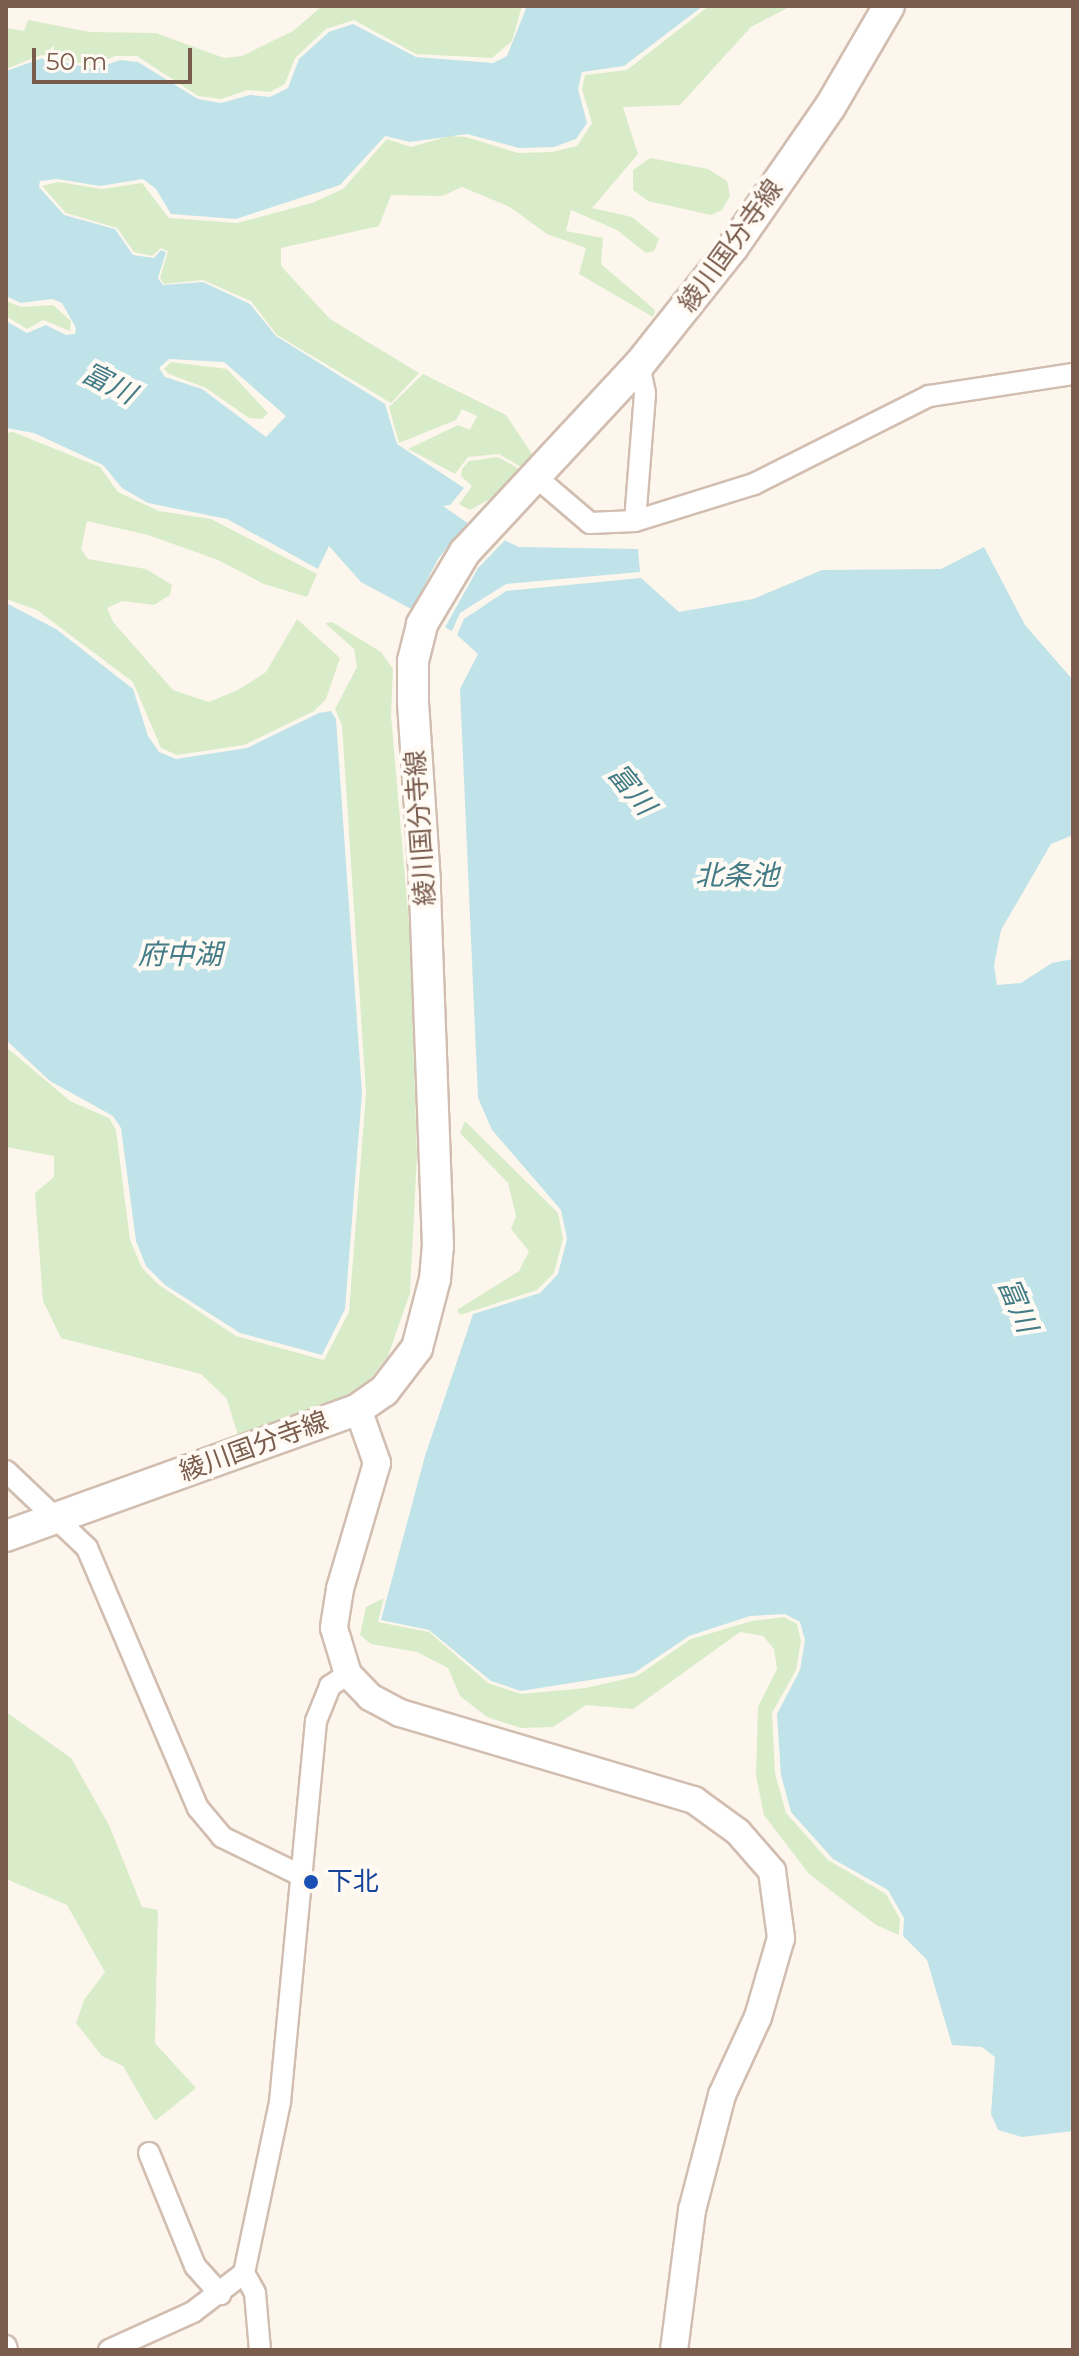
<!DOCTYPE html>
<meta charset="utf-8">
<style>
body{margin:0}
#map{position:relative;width:1079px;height:2356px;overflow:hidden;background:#fdf6ec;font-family:Montserrat,"Noto Sans JP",sans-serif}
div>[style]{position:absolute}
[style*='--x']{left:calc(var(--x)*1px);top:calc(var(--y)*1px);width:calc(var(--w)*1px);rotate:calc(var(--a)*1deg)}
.green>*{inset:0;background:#d8ecc9}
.water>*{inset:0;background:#bfe3e8}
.pier>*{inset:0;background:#fdf6ec}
.roads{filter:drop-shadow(2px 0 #d1beb0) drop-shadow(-2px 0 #d1beb0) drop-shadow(0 2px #d1beb0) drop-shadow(0 -2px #d1beb0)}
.minor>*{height:20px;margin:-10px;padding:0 10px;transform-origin:10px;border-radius:10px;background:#fff}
.tertiary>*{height:26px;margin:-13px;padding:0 13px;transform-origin:13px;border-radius:13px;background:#fff}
.secondary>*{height:30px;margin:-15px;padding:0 15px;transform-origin:15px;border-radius:15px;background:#fff}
.dots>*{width:22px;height:22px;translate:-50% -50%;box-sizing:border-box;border:4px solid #fffaf3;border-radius:50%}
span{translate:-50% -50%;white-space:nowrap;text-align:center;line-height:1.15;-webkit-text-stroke:8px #fffaf3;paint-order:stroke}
.street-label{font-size:26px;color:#7a5c4d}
.transit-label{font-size:26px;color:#164399}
.left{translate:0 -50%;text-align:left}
.water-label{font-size:28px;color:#437c86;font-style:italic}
.frame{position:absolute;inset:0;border:8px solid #7a5c4d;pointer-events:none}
.scale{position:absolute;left:32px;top:48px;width:160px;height:36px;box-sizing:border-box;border:4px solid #7a5c4d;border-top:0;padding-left:10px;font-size:24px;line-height:28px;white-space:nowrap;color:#7a5c4d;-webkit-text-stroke:6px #fffaf3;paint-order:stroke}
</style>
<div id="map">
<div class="green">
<i style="clip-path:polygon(322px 6px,522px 6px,512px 41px,492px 58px,416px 54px,354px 20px,326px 29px,295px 58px,285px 84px,270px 92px,248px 90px,221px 99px,198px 96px,137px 56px,115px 56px,93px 66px,41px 55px,6px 69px,6px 28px,24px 31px,28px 20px,90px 32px,156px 33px,224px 58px,242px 56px,293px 31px)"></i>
<i style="clip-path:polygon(709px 6px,791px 6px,751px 27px,680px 105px,623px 107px,638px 154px,592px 208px,632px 217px,659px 239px,654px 251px,646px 253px,617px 230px,571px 210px,566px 231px,603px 238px,601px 264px,655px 310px,653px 317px,579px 274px,586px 248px,547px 234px,510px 207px,462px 187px,442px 196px,391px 195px,379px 226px,281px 248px,281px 266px,330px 319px,419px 373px,391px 403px,277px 335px,251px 301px,203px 280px,164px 284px,160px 278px,168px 251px,161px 248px,152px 256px,134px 252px,117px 228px,66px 213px,42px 186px,59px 182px,102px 189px,142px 183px,169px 218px,237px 223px,312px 203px,343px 189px,387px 139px,411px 147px,449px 136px,466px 137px,518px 153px,552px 152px,577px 146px,592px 123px,582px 89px,585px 75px,627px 70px)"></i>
<i style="clip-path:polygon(650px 158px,708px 169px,727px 181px,730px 196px,722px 210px,711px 215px,648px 201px,633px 190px,633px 170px)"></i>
<i style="clip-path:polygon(6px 301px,21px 307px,53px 305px,71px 321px,70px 331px,43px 320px,27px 329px,6px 316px)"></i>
<i style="clip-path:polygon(171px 362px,227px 369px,268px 413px,262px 419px,249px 418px,206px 388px,169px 374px,164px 369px)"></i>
<i style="clip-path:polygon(423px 374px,506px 415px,534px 457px,523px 468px,499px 454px,468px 457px,455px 474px,408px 449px,458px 425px,470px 430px,477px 416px,462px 409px,456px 420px,399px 443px,389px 407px)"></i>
<i style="clip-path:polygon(13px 432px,100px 467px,118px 492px,159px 511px,211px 519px,317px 574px,307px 597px,264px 584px,218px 560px,148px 535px,87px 521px,81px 549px,88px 559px,146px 569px,172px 585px,170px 595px,154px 605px,122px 601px,107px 608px,113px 622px,173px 690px,209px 702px,238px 690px,266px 672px,297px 619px,340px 658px,326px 699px,314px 711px,244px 745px,177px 755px,161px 748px,133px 682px,37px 610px,6px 599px,6px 433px)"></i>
<i style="clip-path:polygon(498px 457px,521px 470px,497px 495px,470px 510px,459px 504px,472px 486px,461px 476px,462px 469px,469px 461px)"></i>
<i style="clip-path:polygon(332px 622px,381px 652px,393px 669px,391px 715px,410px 935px,417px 1155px,410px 1293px,388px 1356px,367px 1383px,341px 1401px,238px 1436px,227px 1399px,201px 1374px,61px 1338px,43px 1301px,35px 1193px,54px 1177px,54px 1156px,6px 1147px,6px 1047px,70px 1101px,109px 1118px,116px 1130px,130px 1240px,142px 1268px,159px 1285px,236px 1336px,324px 1360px,349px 1312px,366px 1093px,342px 725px,335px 709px,357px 667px,354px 649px,325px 623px)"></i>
<i style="clip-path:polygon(465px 1121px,558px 1213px,563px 1239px,554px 1273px,537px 1290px,460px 1315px,457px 1310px,519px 1271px,529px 1251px,511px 1229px,516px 1216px,508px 1183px,460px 1133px)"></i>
<i style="clip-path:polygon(384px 1598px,378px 1622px,429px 1632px,488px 1683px,521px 1694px,586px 1688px,637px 1676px,691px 1639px,752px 1621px,784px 1617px,797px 1624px,801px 1641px,796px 1670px,772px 1713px,775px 1773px,786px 1813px,828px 1860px,886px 1894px,900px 1919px,899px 1935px,876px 1925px,809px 1874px,764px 1815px,756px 1776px,758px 1707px,777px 1669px,774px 1649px,763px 1636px,740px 1632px,633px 1709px,586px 1705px,553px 1727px,521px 1728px,487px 1717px,460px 1696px,448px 1668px,417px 1652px,371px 1644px,360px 1635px,366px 1607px)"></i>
<i style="clip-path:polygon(6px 1712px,71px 1758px,109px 1825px,142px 1907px,158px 1910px,155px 2043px,196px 2088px,155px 2121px,123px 2066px,102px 2056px,76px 2023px,84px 2000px,105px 1972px,67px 1905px,6px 1879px)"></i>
</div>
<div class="water">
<i style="clip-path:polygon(evenodd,527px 6px,703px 6px,624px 66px,582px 72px,578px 89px,587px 123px,576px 139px,554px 147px,519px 148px,467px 134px,410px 142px,385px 136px,340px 185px,236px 219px,171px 214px,156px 189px,143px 179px,100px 186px,57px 179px,40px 181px,39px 187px,64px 215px,115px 229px,133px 255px,154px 258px,161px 250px,166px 252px,158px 278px,163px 285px,203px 282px,250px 304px,276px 336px,385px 404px,397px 444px,464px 488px,450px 505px,443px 506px,469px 524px,519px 547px,638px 549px,640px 572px,506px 584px,460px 613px,452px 631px,361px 582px,329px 546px,318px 569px,227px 519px,148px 503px,122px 488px,103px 465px,34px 433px,6px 428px,6px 321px,27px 333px,46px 325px,66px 335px,75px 334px,76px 328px,62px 303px,52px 299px,21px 303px,6px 296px,6px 71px,43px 58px,95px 69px,120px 60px,138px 62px,198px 99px,221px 103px,250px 95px,270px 97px,288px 88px,299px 59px,329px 32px,353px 24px,416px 57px,493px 63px,507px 56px,527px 6px,169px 359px,224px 362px,286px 416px,266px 437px,202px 389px,165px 377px,159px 368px,169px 359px)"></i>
<i style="clip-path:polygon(984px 547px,1025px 625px,1073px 680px,1073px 835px,1051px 844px,1001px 930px,994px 965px,997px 985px,1021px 983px,1052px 963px,1073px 959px,1073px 2131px,1022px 2137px,998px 2130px,991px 2114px,995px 2057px,982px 2047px,952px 2045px,927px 1960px,903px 1936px,904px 1918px,888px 1890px,833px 1859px,791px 1812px,781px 1775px,777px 1714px,800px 1670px,805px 1640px,800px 1622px,785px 1614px,750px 1616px,689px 1636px,634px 1673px,521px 1691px,491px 1681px,429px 1630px,381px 1620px,425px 1456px,473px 1314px,540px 1293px,558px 1274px,567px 1239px,561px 1210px,492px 1130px,478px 1098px,460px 689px,478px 654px,457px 635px,464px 619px,506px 591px,641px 578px,679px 612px,753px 599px,822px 570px,941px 569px)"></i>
<i style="clip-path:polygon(6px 603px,56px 629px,133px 689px,148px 736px,159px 752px,176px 759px,247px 748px,319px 713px,331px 711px,336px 719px,362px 1093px,345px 1309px,322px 1355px,240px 1333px,165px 1285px,146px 1266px,136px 1241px,121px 1128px,113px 1116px,50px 1081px,6px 1040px)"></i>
</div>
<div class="pier">
<i style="clip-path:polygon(470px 520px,509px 536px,478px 568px,443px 631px,411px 611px,438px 559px)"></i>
</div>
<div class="roads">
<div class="minor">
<i style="--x:536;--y:477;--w:71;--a:40.4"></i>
<i style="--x:590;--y:523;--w:45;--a:-2.5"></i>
<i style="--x:635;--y:521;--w:125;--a:-17.3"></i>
<i style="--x:754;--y:484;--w:196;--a:-26.7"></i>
<i style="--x:929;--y:396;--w:146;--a:-8.7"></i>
<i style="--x:635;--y:521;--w:128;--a:-85.5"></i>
<i style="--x:645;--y:393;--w:29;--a:-102"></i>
<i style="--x:6;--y:1471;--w:112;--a:43.5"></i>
<i style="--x:87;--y:1548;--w:283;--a:66.9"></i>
<i style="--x:198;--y:1808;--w:38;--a:50"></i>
<i style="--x:222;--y:1837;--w:87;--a:26"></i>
<i style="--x:149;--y:2153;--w:122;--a:67.8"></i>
<i style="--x:195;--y:2266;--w:38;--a:48"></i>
<i style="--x:244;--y:2273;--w:23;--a:61"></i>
<i style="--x:255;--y:2293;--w:57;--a:85"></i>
<i style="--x:6;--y:2346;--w:4;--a:76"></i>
<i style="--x:109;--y:2350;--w:92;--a:-24.3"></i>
<i style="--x:193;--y:2312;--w:64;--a:-37.4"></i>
<i style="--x:244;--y:2273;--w:175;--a:-78.1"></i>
<i style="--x:280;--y:2102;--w:383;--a:-84.6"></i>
<i style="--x:316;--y:1721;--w:38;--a:-68"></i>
<i style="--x:330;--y:1686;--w:22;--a:-34"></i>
</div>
<div class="tertiary">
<i style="--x:358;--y:1409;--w:57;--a:70.6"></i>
<i style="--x:377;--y:1463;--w:131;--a:106.4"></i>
<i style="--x:340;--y:1589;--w:39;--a:99"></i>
<i style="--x:334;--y:1628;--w:48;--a:73.1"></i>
<i style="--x:348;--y:1674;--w:32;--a:46"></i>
<i style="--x:370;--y:1697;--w:34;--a:28"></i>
<i style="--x:400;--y:1713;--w:307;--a:16.5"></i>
<i style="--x:694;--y:1800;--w:54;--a:36"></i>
<i style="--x:738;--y:1832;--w:52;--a:48.9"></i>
<i style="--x:772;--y:1871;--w:68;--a:82.3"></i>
<i style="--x:781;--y:1938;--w:82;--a:106.2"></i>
<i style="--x:758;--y:2017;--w:86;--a:114.8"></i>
<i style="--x:722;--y:2095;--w:119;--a:104.6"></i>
<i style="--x:692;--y:2210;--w:141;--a:97.3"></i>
</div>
<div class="secondary">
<i style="--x:6;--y:1536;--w:374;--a:-19.8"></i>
<i style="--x:358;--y:1409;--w:32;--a:-35"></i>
<i style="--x:384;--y:1391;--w:54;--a:-52.5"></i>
<i style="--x:417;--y:1348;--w:71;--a:-75.4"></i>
<i style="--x:435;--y:1279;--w:33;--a:-85"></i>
<i style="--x:438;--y:1246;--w:363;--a:-92.1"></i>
<i style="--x:425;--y:883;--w:181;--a:-93.8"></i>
<i style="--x:413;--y:702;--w:41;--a:-90"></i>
<i style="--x:413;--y:661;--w:38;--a:-76"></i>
<i style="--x:422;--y:624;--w:84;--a:-59.2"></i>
<i style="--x:465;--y:552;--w:255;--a:-47.1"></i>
<i style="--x:639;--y:365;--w:151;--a:-51.5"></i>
<i style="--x:733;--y:247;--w:170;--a:-55.3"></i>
<i style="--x:830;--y:107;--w:117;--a:-59.7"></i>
</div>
</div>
<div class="dots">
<i style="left:311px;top:1882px;background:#1a4fb4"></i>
</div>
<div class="street-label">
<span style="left:731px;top:246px;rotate:-54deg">綾川国分寺線</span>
<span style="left:421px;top:828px;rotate:-94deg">綾川国分寺線</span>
<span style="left:254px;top:1447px;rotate:-20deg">綾川国分寺線</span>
</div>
<div class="transit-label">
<span class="left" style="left:327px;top:1882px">下北</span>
</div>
<div class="water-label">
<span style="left:109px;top:383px;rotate:27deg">富川</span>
<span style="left:632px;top:789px;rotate:51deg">富川</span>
<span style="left:737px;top:875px">北条池</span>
<span style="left:180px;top:954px">府中湖</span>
<span style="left:1018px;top:1305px;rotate:67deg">富川</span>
</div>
<div class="frame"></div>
<div class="scale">50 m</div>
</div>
